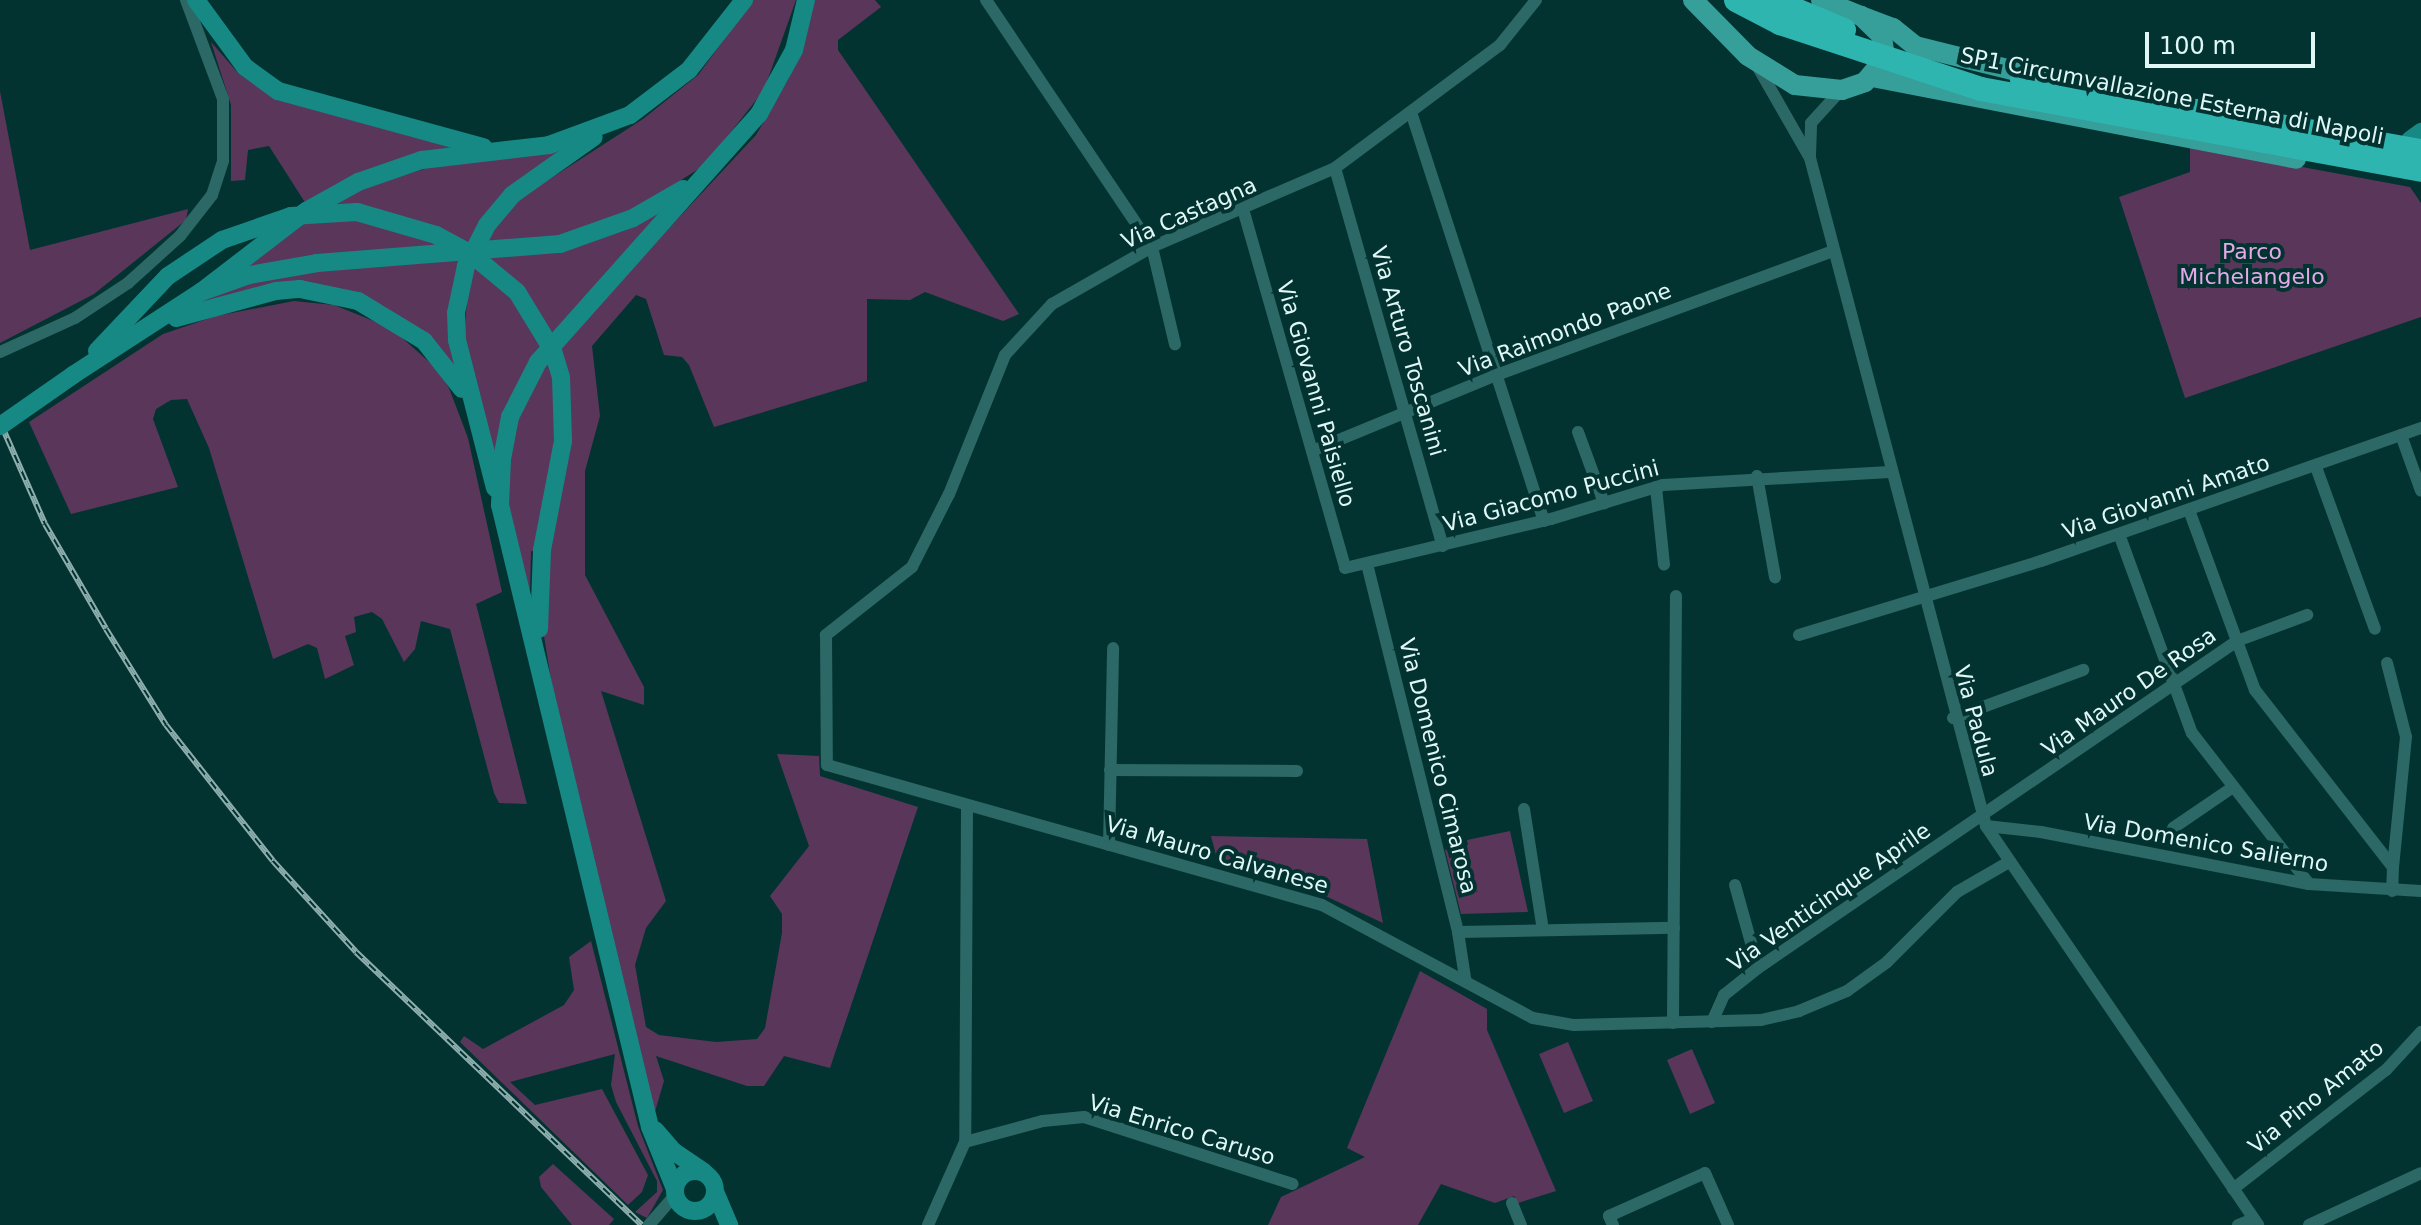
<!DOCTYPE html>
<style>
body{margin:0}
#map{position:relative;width:2421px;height:1225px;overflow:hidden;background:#023331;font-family:"DejaVu Sans",sans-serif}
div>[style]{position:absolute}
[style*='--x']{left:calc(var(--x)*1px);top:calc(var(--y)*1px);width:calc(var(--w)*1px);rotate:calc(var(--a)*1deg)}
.green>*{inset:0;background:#5a365b}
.street>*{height:12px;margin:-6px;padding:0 6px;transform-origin:6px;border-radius:6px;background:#2c6865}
.secondary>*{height:18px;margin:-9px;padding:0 9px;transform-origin:9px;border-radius:9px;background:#168985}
.secondary>.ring{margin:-9px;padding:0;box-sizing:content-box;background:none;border:18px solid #168985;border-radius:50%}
.primary>*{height:20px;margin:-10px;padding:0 10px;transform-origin:10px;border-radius:10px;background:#369f9a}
.rail>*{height:6px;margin-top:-3px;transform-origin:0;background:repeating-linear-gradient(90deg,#023331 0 9px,#8fafae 0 18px);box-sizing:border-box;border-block:2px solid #8fafae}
.secondary-bridge>*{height:18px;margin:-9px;padding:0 9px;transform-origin:9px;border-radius:9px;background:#168985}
.highway-bridge>*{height:24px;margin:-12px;padding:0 12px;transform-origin:12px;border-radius:12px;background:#2fb5b0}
span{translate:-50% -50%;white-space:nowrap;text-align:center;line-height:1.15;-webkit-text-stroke:8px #023331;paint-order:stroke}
.street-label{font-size:22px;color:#e0f7f6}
.park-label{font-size:22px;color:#e6a9e7}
.scale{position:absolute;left:2145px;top:32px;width:170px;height:36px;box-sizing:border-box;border:4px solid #e0f7f6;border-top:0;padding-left:10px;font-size:24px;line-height:28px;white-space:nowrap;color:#e0f7f6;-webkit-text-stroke:6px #023331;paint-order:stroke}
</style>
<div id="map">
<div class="green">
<i style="clip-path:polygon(753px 0,796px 0,764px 90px,705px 165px,571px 249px,626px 230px,669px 204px,553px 336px,494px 459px,464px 336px,469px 279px,486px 239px,514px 202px,643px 119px,698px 75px)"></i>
<i style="clip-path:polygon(813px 0,875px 0,881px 7px,838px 40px,838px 50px,1019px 314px,1003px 321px,925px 292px,910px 300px,867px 299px,867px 381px,714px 427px,689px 365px,682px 357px,664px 355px,646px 299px,636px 295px,592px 346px,600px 416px,585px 471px,585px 575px,644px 687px,644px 705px,601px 691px,666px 901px,646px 928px,635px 965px,646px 1027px,659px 1035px,716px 1042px,757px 1039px,765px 1028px,782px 933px,782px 914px,770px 896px,809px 846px,777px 754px,819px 756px,820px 776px,918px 807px,830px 1068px,784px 1056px,764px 1086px,747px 1086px,656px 1056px,664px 1081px,654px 1115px,551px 680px,544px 636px,546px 554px,531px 551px,530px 594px,506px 494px,509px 446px,524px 400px,559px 346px,756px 135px,788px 80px)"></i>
<i style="clip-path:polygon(211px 42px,239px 74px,278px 100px,457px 149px,306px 204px,269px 146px,248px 150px,245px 180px,231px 181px,231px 105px)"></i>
<i style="clip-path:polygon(0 91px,30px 250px,188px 209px,186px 220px,94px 294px,0 343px)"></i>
<i style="clip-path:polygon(2190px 146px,2410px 187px,2421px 203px,2421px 317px,2185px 398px,2119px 197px,2190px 172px)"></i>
<i style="clip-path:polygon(561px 151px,473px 238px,457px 374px,433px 345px,324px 291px,193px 309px,304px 221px,357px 190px,437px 165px)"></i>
<i style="clip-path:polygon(294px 301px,334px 305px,391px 328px,436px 368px,449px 388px,468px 438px,502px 592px,476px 604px,527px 804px,499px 803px,494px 793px,450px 629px,421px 621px,415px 649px,404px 662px,382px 619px,372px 612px,354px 617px,356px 632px,345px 636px,354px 665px,325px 679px,317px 648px,308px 644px,273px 659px,209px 448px,187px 399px,171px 400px,156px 409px,153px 419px,178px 487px,71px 514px,29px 422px,163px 334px,216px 316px)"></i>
<i style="clip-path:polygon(1510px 831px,1528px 912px,1461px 914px,1445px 850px,1468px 845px,1467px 840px)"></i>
<i style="clip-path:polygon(1211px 836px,1367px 839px,1383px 923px,1304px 886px,1218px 863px)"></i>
<i style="clip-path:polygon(591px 941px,638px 1126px,663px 1190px,647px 1218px,635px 1212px,657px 1192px,657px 1181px,616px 1102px,611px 1085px,615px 1054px,510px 1082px,535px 1105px,602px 1089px,648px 1175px,642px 1192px,628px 1205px,460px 1042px,464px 1036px,483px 1049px,564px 1005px,574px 990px,569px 957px)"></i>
<i style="clip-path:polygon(1420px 971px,1487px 1009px,1487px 1030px,1556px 1191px,1518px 1203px,1514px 1196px,1495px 1203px,1441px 1184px,1418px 1225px,1268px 1225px,1281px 1197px,1365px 1157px,1347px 1148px)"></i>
<i style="clip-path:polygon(1568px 1042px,1593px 1101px,1564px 1113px,1539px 1054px)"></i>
<i style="clip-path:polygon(1692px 1049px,1715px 1103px,1690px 1114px,1667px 1060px)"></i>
<i style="clip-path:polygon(553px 1164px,614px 1219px,609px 1225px,572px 1225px,541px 1187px,539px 1177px)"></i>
</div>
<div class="street">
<i style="--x:986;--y:0;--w:298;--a:56.1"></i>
<i style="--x:1152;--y:247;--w:100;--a:76.7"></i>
<i style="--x:1536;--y:0;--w:58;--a:128.7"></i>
<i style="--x:1500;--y:45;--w:206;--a:143.3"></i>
<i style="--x:1335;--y:168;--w:199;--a:156.7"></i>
<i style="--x:1152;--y:247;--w:115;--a:150.3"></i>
<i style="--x:1052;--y:304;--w:69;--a:132.7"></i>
<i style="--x:1005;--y:355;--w:150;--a:111.9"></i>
<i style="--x:949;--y:494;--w:82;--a:116.9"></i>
<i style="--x:912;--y:567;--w:110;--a:141.7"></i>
<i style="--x:826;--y:635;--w:130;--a:89.6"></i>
<i style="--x:827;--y:765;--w:514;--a:15.79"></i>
<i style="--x:1322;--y:905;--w:239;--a:28.2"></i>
<i style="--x:1533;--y:1018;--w:42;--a:9.7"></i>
<i style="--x:1574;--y:1025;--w:187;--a:-1.5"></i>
<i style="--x:1761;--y:1020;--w:39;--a:-13"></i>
<i style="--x:1799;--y:1011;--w:52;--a:-22.6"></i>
<i style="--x:1847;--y:991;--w:49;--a:-35.9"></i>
<i style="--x:1887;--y:962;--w:99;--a:-45"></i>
<i style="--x:1957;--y:892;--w:60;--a:-30"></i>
<i style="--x:1759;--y:69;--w:103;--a:60.2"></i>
<i style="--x:1810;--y:158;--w:691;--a:75.24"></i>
<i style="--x:1986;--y:826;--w:483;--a:55.7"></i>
<i style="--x:1411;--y:112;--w:430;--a:72"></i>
<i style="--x:1810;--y:155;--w:32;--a:-88"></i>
<i style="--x:1811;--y:123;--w:45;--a:-47.7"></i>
<i style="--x:1335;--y:168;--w:393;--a:74.1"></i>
<i style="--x:1243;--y:209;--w:373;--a:74.1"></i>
<i style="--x:1345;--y:568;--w:212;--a:-13.4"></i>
<i style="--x:1551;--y:519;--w:117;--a:-16.9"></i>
<i style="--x:1663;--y:485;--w:227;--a:-3.3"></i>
<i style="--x:0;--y:352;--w:82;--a:-24.4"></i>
<i style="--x:75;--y:318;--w:64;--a:-33.4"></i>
<i style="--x:128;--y:283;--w:70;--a:-42.1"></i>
<i style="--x:180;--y:236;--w:52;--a:-52"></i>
<i style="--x:212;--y:195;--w:36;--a:-72"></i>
<i style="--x:223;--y:161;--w:62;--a:-90"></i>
<i style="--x:223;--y:99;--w:106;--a:-110.5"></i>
<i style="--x:1578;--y:432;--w:76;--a:69.9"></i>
<i style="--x:2401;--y:435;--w:59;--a:70.3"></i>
<i style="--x:1312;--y:451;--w:202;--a:-22.4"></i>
<i style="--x:1499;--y:374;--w:357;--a:-20.2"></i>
<i style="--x:2316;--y:467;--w:172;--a:70"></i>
<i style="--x:1757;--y:476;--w:103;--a:79.9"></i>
<i style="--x:1656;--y:487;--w:78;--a:84.1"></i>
<i style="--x:2189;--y:510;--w:192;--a:69.9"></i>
<i style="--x:2255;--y:690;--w:224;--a:52.1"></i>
<i style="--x:2393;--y:867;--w:24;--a:92"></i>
<i style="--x:2119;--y:534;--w:212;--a:69.9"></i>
<i style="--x:2192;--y:733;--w:191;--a:52.2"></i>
<i style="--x:1367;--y:564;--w:379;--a:76.1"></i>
<i style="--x:1458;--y:932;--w:47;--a:81.3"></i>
<i style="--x:1799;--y:635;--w:253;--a:-17"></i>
<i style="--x:2041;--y:561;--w:403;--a:-19.3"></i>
<i style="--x:2387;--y:663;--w:76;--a:75.6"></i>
<i style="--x:2406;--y:737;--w:131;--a:95.7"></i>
<i style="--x:1953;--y:718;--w:139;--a:-20.3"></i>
<i style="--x:1110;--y:770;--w:187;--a:0.3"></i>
<i style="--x:967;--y:806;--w:336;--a:90.3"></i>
<i style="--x:965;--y:1142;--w:81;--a:-15.1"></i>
<i style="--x:1043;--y:1121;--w:41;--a:-5.6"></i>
<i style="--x:1084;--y:1117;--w:219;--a:17.8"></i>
<i style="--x:1524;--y:809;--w:122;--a:81.1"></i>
<i style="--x:1986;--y:826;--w:55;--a:6.2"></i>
<i style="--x:2041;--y:832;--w:273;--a:11"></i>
<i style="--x:2309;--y:884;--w:112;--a:3.6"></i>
<i style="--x:2173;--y:828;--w:73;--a:-34.3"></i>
<i style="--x:1109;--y:845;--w:197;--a:-88.8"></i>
<i style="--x:1735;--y:885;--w:86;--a:74.5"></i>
<i style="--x:1458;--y:932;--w:216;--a:-1.1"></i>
<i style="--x:1712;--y:1022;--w:30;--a:-66"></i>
<i style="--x:1724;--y:995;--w:43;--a:-38.5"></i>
<i style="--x:1758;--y:968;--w:580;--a:-34.32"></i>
<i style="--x:2237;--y:641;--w:75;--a:-20.4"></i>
<i style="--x:1673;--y:1023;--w:427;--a:-89.6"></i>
<i style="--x:2233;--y:1189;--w:194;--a:-37.9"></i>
<i style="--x:2386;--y:1070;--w:52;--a:-47.4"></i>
<i style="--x:1512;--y:1203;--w:24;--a:68"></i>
<i style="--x:649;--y:1225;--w:40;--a:-49"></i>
<i style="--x:928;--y:1225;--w:91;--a:-66"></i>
<i style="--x:1613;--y:1225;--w:10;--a:-114"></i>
<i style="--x:1609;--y:1216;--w:105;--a:-24.1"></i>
<i style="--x:1705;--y:1173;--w:57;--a:66.1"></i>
<i style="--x:2238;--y:1225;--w:17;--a:-21"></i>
<i style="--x:2309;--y:1225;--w:123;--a:-24.9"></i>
</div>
<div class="secondary">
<i style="--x:196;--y:0;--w:83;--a:53.8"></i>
<i style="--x:245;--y:67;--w:41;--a:36"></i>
<i style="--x:278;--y:91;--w:213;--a:15.3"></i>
<i style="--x:2410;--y:140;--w:14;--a:-36"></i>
<i style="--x:560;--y:244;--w:77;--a:-19.6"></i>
<i style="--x:633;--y:218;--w:58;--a:-30.1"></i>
<i style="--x:176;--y:318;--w:104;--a:-15.1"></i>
<i style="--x:276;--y:291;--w:24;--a:-5"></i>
<i style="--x:300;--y:289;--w:59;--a:11.7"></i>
<i style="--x:358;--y:301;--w:77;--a:31.2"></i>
<i style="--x:424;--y:341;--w:61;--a:51.6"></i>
<i style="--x:97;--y:351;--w:103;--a:-46.6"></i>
<i style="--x:168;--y:276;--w:65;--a:-33.7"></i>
<i style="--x:73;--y:375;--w:153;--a:-33"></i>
<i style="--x:201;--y:292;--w:133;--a:-37.6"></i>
<i style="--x:306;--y:211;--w:60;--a:-29.1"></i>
<i style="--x:358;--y:182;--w:68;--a:-19"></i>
<i style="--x:422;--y:160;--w:128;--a:-6.7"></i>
<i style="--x:549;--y:145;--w:86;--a:-20.3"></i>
<i style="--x:630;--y:115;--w:74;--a:-37.3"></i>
<i style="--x:689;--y:70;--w:89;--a:-51.8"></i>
<i style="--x:495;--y:488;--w:153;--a:-104.4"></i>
<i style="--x:457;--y:340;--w:27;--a:-92"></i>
<i style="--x:456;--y:313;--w:48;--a:-78"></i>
<i style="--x:466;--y:266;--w:46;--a:-62.9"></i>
<i style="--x:487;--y:225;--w:39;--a:-50"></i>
<i style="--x:512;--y:195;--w:100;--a:-35.3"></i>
<i style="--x:539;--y:629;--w:79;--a:-87.8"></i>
<i style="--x:655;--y:1130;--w:28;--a:49"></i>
<i style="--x:673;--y:1151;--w:37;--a:34"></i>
<i class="ring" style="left:675px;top:1171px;width:22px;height:22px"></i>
<i style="--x:675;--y:1189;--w:67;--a:-112"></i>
<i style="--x:650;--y:1127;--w:640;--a:-103.56"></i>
<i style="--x:500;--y:505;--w:46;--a:-87.5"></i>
<i style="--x:502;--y:459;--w:43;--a:-79.2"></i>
<i style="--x:510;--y:417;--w:62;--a:-63"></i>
<i style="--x:538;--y:362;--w:332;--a:-48.3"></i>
<i style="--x:759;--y:114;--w:73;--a:-61.3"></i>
<i style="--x:794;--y:50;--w:51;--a:-76.5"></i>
<i style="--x:716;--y:1194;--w:34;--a:67"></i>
</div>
<div class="primary">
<i style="--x:1693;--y:0;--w:78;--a:45.5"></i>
<i style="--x:1748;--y:56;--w:55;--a:31.7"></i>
<i style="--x:1795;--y:85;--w:47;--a:6.1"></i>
<i style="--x:1842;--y:90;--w:24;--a:-19"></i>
<i style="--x:1865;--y:82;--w:31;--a:-50"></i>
<i style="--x:1885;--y:58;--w:22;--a:-98"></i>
<i style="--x:1882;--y:36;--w:29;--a:-136"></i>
<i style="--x:1861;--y:16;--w:43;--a:-158.2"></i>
<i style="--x:1861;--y:16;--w:34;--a:21"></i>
<i style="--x:1893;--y:28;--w:28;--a:39"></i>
<i style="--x:1915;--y:46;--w:129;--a:13.9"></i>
<i style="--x:1872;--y:77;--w:432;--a:10.9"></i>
</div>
<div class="rail">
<i style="--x:0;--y:422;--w:111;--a:66.2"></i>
<i style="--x:45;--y:524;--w:121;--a:59.8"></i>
<i style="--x:106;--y:629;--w:113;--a:58"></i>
<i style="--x:166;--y:725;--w:173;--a:51.8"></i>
<i style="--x:273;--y:861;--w:123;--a:47.6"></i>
<i style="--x:356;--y:952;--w:395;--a:43.7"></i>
</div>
<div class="secondary-bridge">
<i style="--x:222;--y:240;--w:73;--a:-19.2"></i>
<i style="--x:291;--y:216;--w:66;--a:-3.5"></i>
<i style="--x:357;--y:212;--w:82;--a:16.2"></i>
<i style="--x:436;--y:235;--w:38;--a:28"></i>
<i style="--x:470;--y:253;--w:61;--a:39.7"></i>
<i style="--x:517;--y:292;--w:69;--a:58.6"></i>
<i style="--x:553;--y:351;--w:27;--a:73"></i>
<i style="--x:561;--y:377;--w:64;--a:88.2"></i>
<i style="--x:563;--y:441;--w:111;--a:100.9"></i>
<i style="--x:201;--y:292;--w:51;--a:-19.5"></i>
<i style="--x:249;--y:275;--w:69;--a:-10"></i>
<i style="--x:317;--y:263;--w:244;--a:-4.5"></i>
<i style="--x:0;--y:426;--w:89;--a:-34.9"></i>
</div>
<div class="highway-bridge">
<i style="--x:1736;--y:0;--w:50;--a:27.6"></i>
<i style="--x:1780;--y:23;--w:212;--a:18.2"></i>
<i style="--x:1981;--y:89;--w:447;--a:10.4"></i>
<i style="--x:1772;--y:0;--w:78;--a:22.6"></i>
<i style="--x:2022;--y:80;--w:405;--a:10.1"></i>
</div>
<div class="street-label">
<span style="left:2172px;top:96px;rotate:11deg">SP1 Circumvallazione Esterna di Napoli</span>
<span style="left:1189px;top:213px;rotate:-24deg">Via Castagna</span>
<span style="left:1565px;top:330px;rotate:-21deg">Via Raimondo Paone</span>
<span style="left:1408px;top:351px;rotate:74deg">Via Arturo Toscanini</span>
<span style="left:1316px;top:394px;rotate:74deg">Via Giovanni Paisiello</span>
<span style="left:1551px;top:496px;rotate:-15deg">Via Giacomo Puccini</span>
<span style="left:2166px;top:497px;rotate:-19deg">Via Giovanni Amato</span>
<span style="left:2129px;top:692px;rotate:-35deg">Via Mauro De Rosa</span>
<span style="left:1976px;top:721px;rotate:75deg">Via Padula</span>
<span style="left:1438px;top:766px;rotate:76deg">Via Domenico Cimarosa</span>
<span style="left:2206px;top:843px;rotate:10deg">Via Domenico Salierno</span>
<span style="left:1217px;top:855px;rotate:16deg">Via Mauro Calvanese</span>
<span style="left:1829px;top:897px;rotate:-35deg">Via Venticinque Aprile</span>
<span style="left:2316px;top:1097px;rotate:-39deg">Via Pino Amato</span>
<span style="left:1182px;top:1130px;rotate:17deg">Via Enrico Caruso</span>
</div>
<div class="park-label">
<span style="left:2252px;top:264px">Parco<br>Michelangelo</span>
</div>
<div class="scale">100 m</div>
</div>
